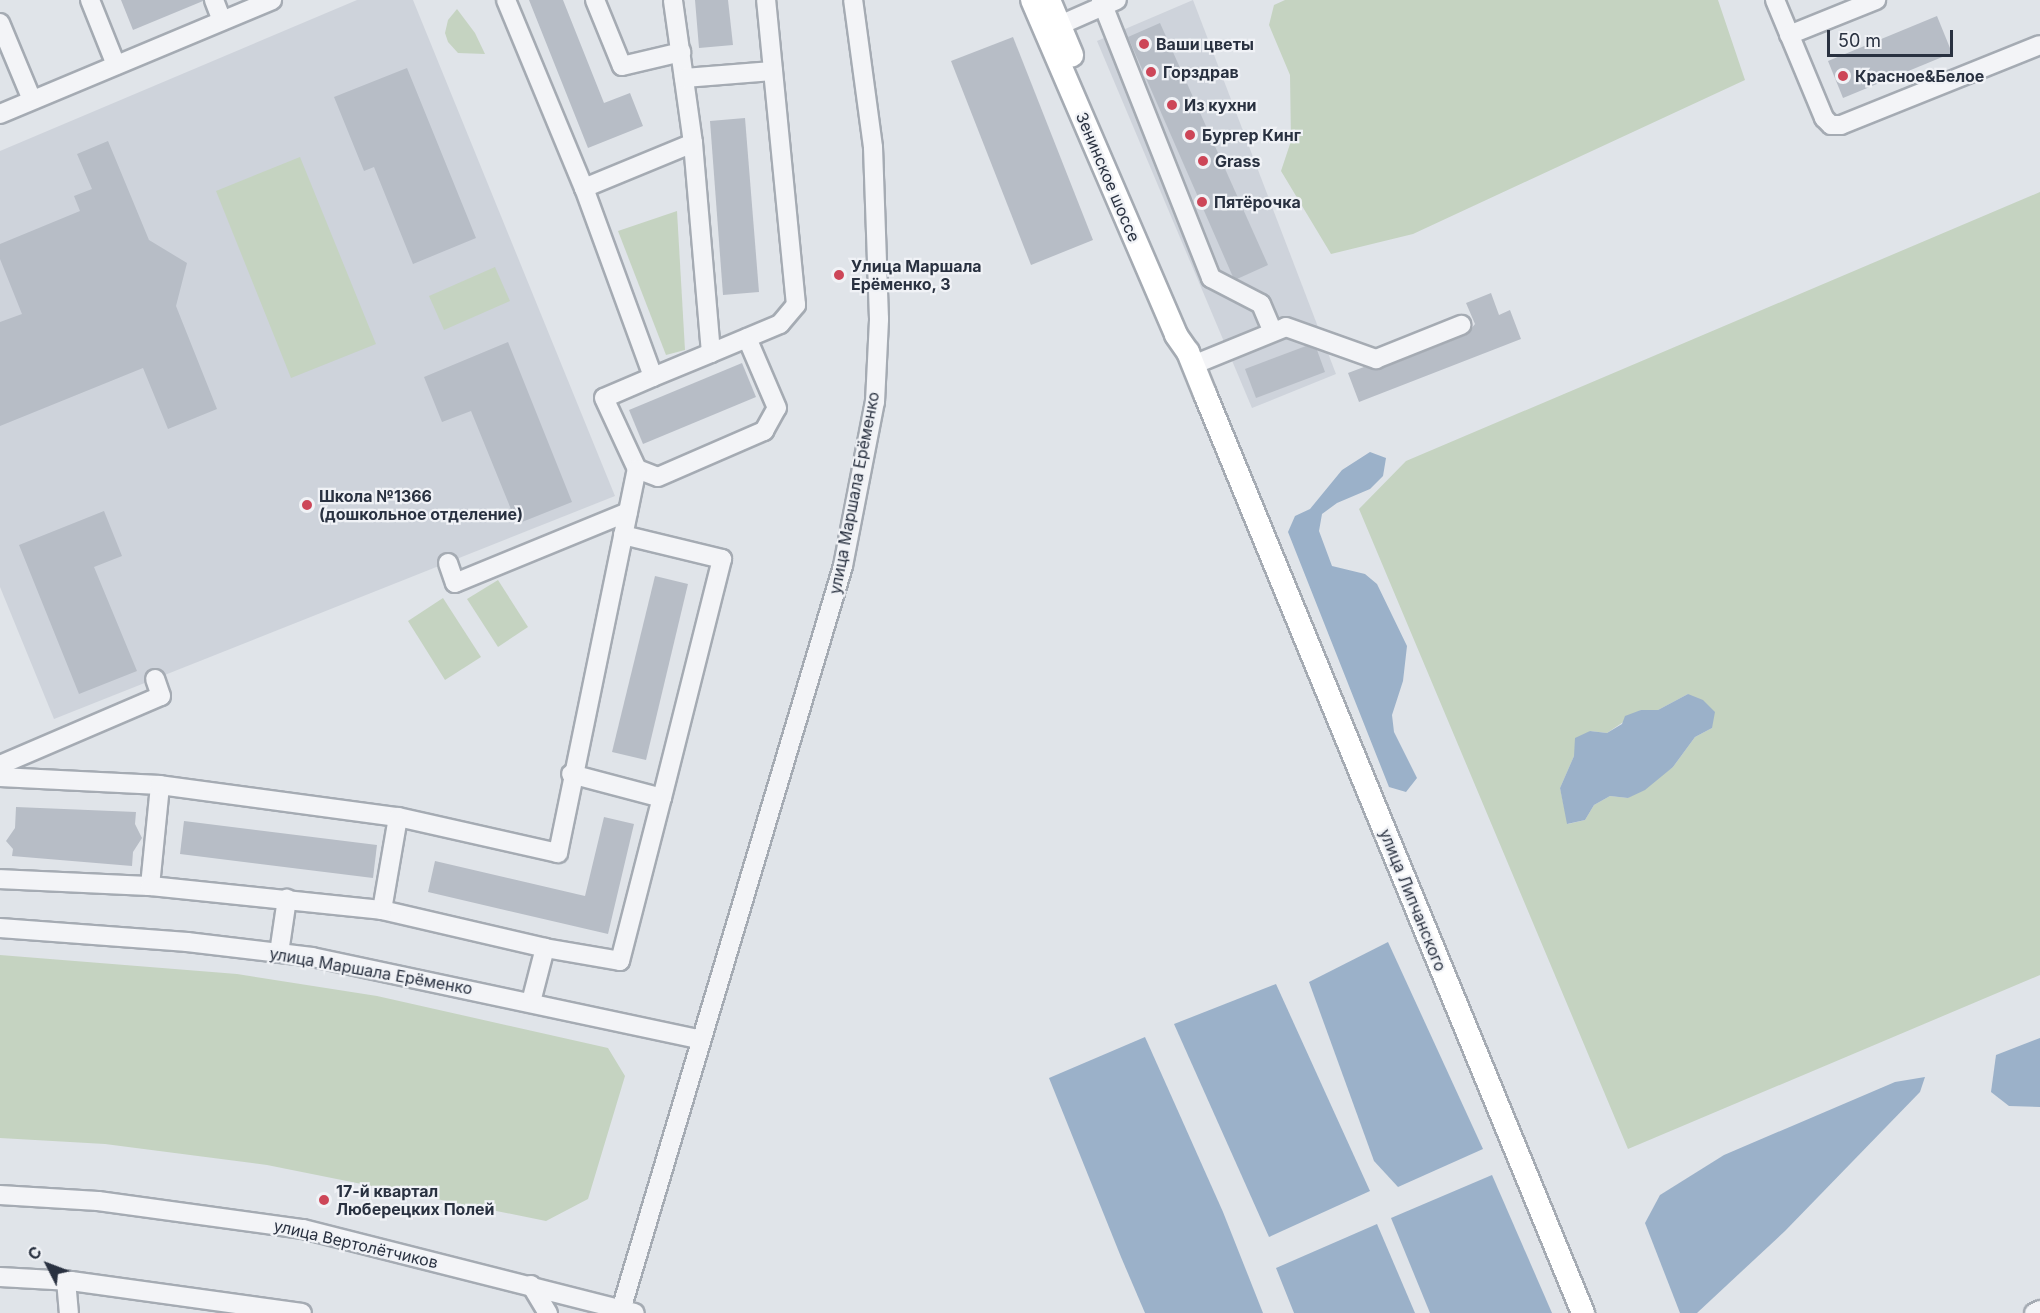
<!DOCTYPE html>
<meta charset="utf-8">
<style>
body{margin:0}
#map{position:relative;width:2040px;height:1313px;overflow:hidden;background:#e0e4e9;font-family:Inter,sans-serif}
div>[style]{position:absolute}
[style*='--x']{left:calc(var(--x)*1px);top:calc(var(--y)*1px);width:calc(var(--w)*1px);rotate:calc(var(--a)*1deg)}
.built>*{inset:0;background:#ced3db}
.green>*{inset:0;background:#c5d3c1}
.water>*{inset:0;background:#9bb1c9}
.building>*{inset:0;background:#b7bdc6}
.roads{filter:drop-shadow(2px 0 #a5abb3) drop-shadow(-2px 0 #a5abb3) drop-shadow(0 2px #a5abb3) drop-shadow(0 -2px #a5abb3)}
.minor>*{height:18px;margin:-9px;padding:0 9px;transform-origin:9px;border-radius:9px;background:#f3f4f7}
.major>*{height:22px;margin:-11px;padding:0 11px;transform-origin:11px;border-radius:11px;background:#fff}
.dots>*{width:16px;height:16px;translate:-50% -50%;box-sizing:border-box;border:3px solid #f0f2f6;border-radius:50%}
span{translate:-50% -50%;white-space:nowrap;text-align:center;line-height:1.15;-webkit-text-stroke:4.5px #f0f2f6;paint-order:stroke}
.poi-label{font-size:16px;color:#293140;font-weight:700}
.left{translate:0 -50%;text-align:left}
.street-label{font-size:16px;color:#293140}
.north{position:absolute;left:18px;top:1235px;width:60px;height:60px;-webkit-text-stroke:4px #f0f2f6;paint-order:stroke;rotate:312deg;font-size:16px;font-weight:700;line-height:24px;text-align:center;color:#293140}
.north::after{content:'';display:block;margin:auto;width:21px;height:27px;background:#293140;clip-path:polygon(50% 0,100% 100%,50% 72%,0 100%)}
.scale{position:absolute;left:1827px;top:30px;width:126px;height:27px;box-sizing:border-box;border:3px solid #293140;border-top:0;padding-left:8px;font-size:18px;line-height:21px;white-space:nowrap;color:#293140;-webkit-text-stroke:4px #f0f2f6;paint-order:stroke}
</style>
<div id="map">
<div class="built">
<i style="clip-path:polygon(357px 0,413px 0,615px 496px,54px 719px,0 587px,0 151px)"></i>
<i style="clip-path:polygon(1193px 0,1336px 374px,1252px 408px,1097px 41px)"></i>
</div>
<div class="green">
<i style="clip-path:polygon(1285px 0,1718px 0,1745px 80px,1413px 234px,1331px 254px,1281px 171px,1291px 141px,1290px 75px,1269px 25px,1274px 5px)"></i>
<i style="clip-path:polygon(457px 9px,475px 33px,485px 54px,458px 53px,448px 42px,445px 33px,448px 20px)"></i>
<i style="clip-path:polygon(300px 157px,376px 344px,291px 378px,216px 191px)"></i>
<i style="clip-path:polygon(evenodd,2040px 192px,2040px 975px,1628px 1149px,1359px 509px,1406px 461px,2040px 192px,1688px 694px,1712px 728px,1695px 737px,1673px 767px,1628px 798px,1610px 796px,1594px 805px,1585px 820px,1568px 824px,1560px 788px,1574px 756px,1590px 731px,1607px 733px,1641px 710px,1658px 710px,1688px 694px)"></i>
<i style="clip-path:polygon(677px 211px,685px 350px,666px 355px,618px 231px)"></i>
<i style="clip-path:polygon(495px 267px,510px 301px,444px 330px,429px 296px)"></i>
<i style="clip-path:polygon(498px 580px,528px 627px,498px 647px,467px 599px)"></i>
<i style="clip-path:polygon(443px 598px,481px 657px,445px 680px,408px 621px)"></i>
<i style="clip-path:polygon(0 955px,237px 974px,377px 996px,608px 1048px,625px 1076px,588px 1199px,546px 1221px,267px 1165px,105px 1144px,0 1138px)"></i>
</div>
<div class="water">
<i style="clip-path:polygon(1370px 452px,1386px 458px,1383px 476px,1370px 489px,1337px 503px,1322px 514px,1319px 531px,1332px 566px,1365px 574px,1377px 584px,1407px 646px,1403px 681px,1392px 715px,1394px 732px,1417px 778px,1406px 792px,1389px 787px,1288px 532px,1295px 516px,1310px 509px,1342px 470px)"></i>
<i style="clip-path:polygon(1688px 694px,1703px 700px,1715px 712px,1712px 728px,1695px 737px,1673px 767px,1645px 790px,1628px 798px,1610px 796px,1594px 805px,1585px 820px,1567px 824px,1560px 788px,1574px 756px,1575px 738px,1590px 731px,1607px 733px,1622px 724px,1625px 716px,1641px 710px,1658px 710px)"></i>
<i style="clip-path:polygon(1388px 942px,1483px 1149px,1398px 1187px,1374px 1161px,1309px 982px)"></i>
<i style="clip-path:polygon(1276px 984px,1370px 1191px,1269px 1237px,1174px 1024px)"></i>
<i style="clip-path:polygon(1145px 1037px,1223px 1212px,1263px 1313px,1145px 1313px,1121px 1257px,1049px 1078px)"></i>
<i style="clip-path:polygon(2040px 1038px,2040px 1107px,2009px 1106px,1991px 1092px,1996px 1055px)"></i>
<i style="clip-path:polygon(1925px 1077px,1920px 1092px,1785px 1231px,1697px 1313px,1680px 1313px,1645px 1223px,1660px 1195px,1724px 1155px,1895px 1082px)"></i>
<i style="clip-path:polygon(1492px 1175px,1552px 1313px,1430px 1313px,1391px 1218px)"></i>
<i style="clip-path:polygon(1377px 1224px,1415px 1313px,1294px 1313px,1276px 1268px)"></i>
</div>
<div class="building">
<i style="clip-path:polygon(121px 0,203px 0,203px 1px,133px 30px)"></i>
<i style="clip-path:polygon(529px 0,563px 0,604px 103px,630px 93px,643px 126px,588px 148px)"></i>
<i style="clip-path:polygon(695px 0,728px 0,733px 45px,699px 48px)"></i>
<i style="clip-path:polygon(1937px 16px,1952px 53px,1843px 98px,1828px 61px)"></i>
<i style="clip-path:polygon(1160px 23px,1268px 265px,1237px 279px,1233px 277px,1128px 37px)"></i>
<i style="clip-path:polygon(1013px 37px,1093px 240px,1031px 265px,951px 61px)"></i>
<i style="clip-path:polygon(407px 68px,476px 238px,413px 264px,374px 167px,364px 171px,334px 97px)"></i>
<i style="clip-path:polygon(745px 118px,759px 292px,723px 295px,710px 121px)"></i>
<i style="clip-path:polygon(108px 141px,149px 240px,187px 263px,176px 306px,217px 409px,168px 429px,143px 368px,0 426px,0 322px,22px 314px,0 259px,0 244px,80px 211px,74px 196px,92px 189px,77px 154px)"></i>
<i style="clip-path:polygon(1491px 293px,1499px 315px,1510px 310px,1521px 339px,1359px 402px,1348px 373px,1364px 367px,1380px 369px,1466px 335px,1475px 324px,1466px 303px)"></i>
<i style="clip-path:polygon(508px 342px,572px 502px,517px 524px,471px 411px,442px 422px,424px 377px)"></i>
<i style="clip-path:polygon(1306px 346px,1317px 350px,1325px 372px,1256px 398px,1245px 369px)"></i>
<i style="clip-path:polygon(742px 363px,756px 397px,643px 444px,629px 410px)"></i>
<i style="clip-path:polygon(104px 511px,122px 556px,94px 567px,137px 671px,79px 694px,19px 545px)"></i>
<i style="clip-path:polygon(655px 576px,688px 584px,646px 760px,612px 752px)"></i>
<i style="clip-path:polygon(16px 807px,136px 812px,135px 824px,142px 838px,133px 852px,132px 866px,12px 856px,13px 849px,6px 841px,15px 828px)"></i>
<i style="clip-path:polygon(604px 817px,634px 824px,608px 934px,428px 892px,435px 861px,585px 896px)"></i>
<i style="clip-path:polygon(184px 821px,377px 845px,373px 878px,180px 854px)"></i>
</div>
<div class="roads">
<div class="minor">
<i style="--x:90;--y:0;--w:70;--a:68.2"></i>
<i style="--x:214;--y:0;--w:22;--a:69"></i>
<i style="--x:506;--y:0;--w:204;--a:67.5"></i>
<i style="--x:584;--y:188;--w:201;--a:69.9"></i>
<i style="--x:653;--y:377;--w:63;--a:-22.5"></i>
<i style="--x:711;--y:353;--w:211;--a:-94.9"></i>
<i style="--x:693;--y:143;--w:144;--a:-98"></i>
<i style="--x:595;--y:0;--w:71;--a:67.8"></i>
<i style="--x:622;--y:66;--w:61;--a:-13.3"></i>
<i style="--x:1101;--y:0;--w:299;--a:68.4"></i>
<i style="--x:1211;--y:278;--w:56;--a:27.5"></i>
<i style="--x:1261;--y:304;--w:30;--a:67"></i>
<i style="--x:1775;--y:0;--w:128;--a:67.4"></i>
<i style="--x:1824;--y:118;--w:10;--a:45"></i>
<i style="--x:1831;--y:125;--w:10;--a:0"></i>
<i style="--x:1841;--y:125;--w:214;--a:-21.9"></i>
<i style="--x:0;--y:23;--w:83;--a:67.4"></i>
<i style="--x:1060;--y:25;--w:62;--a:-23.7"></i>
<i style="--x:1789;--y:35;--w:94;--a:-21.9"></i>
<i style="--x:684;--y:78;--w:89;--a:-4.5"></i>
<i style="--x:0;--y:114;--w:295;--a:-22.7"></i>
<i style="--x:584;--y:188;--w:118;--a:-22.4"></i>
<i style="--x:711;--y:353;--w:75;--a:-22.8"></i>
<i style="--x:780;--y:324;--w:25;--a:-50"></i>
<i style="--x:796;--y:305;--w:306;--a:-95.6"></i>
<i style="--x:1193;--y:365;--w:100;--a:-22.2"></i>
<i style="--x:1286;--y:327;--w:96;--a:19.6"></i>
<i style="--x:1376;--y:359;--w:92;--a:-21.8"></i>
<i style="--x:653;--y:377;--w:53;--a:156.8"></i>
<i style="--x:604;--y:398;--w:78;--a:65.1"></i>
<i style="--x:637;--y:469;--w:22;--a:21"></i>
<i style="--x:658;--y:477;--w:116;--a:-23.5"></i>
<i style="--x:764;--y:431;--w:26;--a:-61"></i>
<i style="--x:777;--y:408;--w:76;--a:-113.2"></i>
<i style="--x:623;--y:535;--w:102;--a:13.6"></i>
<i style="--x:722;--y:559;--w:246;--a:104.1"></i>
<i style="--x:448;--y:563;--w:21;--a:71"></i>
<i style="--x:455;--y:583;--w:187;--a:-22.3"></i>
<i style="--x:0;--y:765;--w:175;--a:-23.2"></i>
<i style="--x:161;--y:696;--w:18;--a:-109"></i>
<i style="--x:0;--y:777;--w:160;--a:2.9"></i>
<i style="--x:0;--y:879;--w:150;--a:2.7"></i>
<i style="--x:150;--y:886;--w:101;--a:-84.3"></i>
<i style="--x:160;--y:785;--w:240;--a:7.7"></i>
<i style="--x:398;--y:817;--w:164;--a:12.7"></i>
<i style="--x:558;--y:853;--w:392;--a:-78.4"></i>
<i style="--x:150;--y:886;--w:233;--a:5.9"></i>
<i style="--x:382;--y:910;--w:167;--a:13.1"></i>
<i style="--x:545;--y:948;--w:76;--a:9.8"></i>
<i style="--x:620;--y:961;--w:168;--a:-75.6"></i>
<i style="--x:662;--y:798;--w:94;--a:-165.2"></i>
<i style="--x:382;--y:910;--w:94;--a:-80.2"></i>
<i style="--x:0;--y:928;--w:188;--a:4.3"></i>
<i style="--x:187;--y:942;--w:126;--a:6.8"></i>
<i style="--x:312;--y:957;--w:398;--a:12"></i>
<i style="--x:279;--y:953;--w:55;--a:-81.6"></i>
<i style="--x:531;--y:1002;--w:56;--a:-75.5"></i>
<i style="--x:0;--y:1195;--w:98;--a:3.5"></i>
<i style="--x:98;--y:1201;--w:207;--a:7.8"></i>
<i style="--x:303;--y:1229;--w:342;--a:14.2"></i>
<i style="--x:0;--y:1277;--w:71;--a:3.2"></i>
<i style="--x:71;--y:1281;--w:233;--a:7.9"></i>
<i style="--x:66;--y:1280;--w:33;--a:85"></i>
<i style="--x:531;--y:1285;--w:33;--a:59"></i>
<i style="--x:620;--y:1313;--w:780;--a:-73.38"></i>
<i style="--x:843;--y:566;--w:167;--a:-79"></i>
<i style="--x:875;--y:402;--w:83;--a:-87.2"></i>
<i style="--x:879;--y:319;--w:172;--a:-92"></i>
<i style="--x:873;--y:147;--w:148;--a:-97.7"></i>
<i style="--x:2034;--y:1313;--w:7;--a:-27"></i>
</div>
<div class="major">
<i style="--x:1032;--y:0;--w:365;--a:66.7"></i>
<i style="--x:1176;--y:335;--w:21;--a:55"></i>
<i style="--x:1188;--y:352;--w:45;--a:68"></i>
<i style="--x:1205;--y:394;--w:994;--a:67.64"></i>
<i style="--x:1049;--y:0;--w:60;--a:67.3"></i>
</div>
</div>
<div class="dots">
<i style="left:1144px;top:44px;background:#cd4658"></i>
<i style="left:1151px;top:72px;background:#cd4658"></i>
<i style="left:1843px;top:76px;background:#cd4658"></i>
<i style="left:1172px;top:105px;background:#cd4658"></i>
<i style="left:1190px;top:135px;background:#cd4658"></i>
<i style="left:1203px;top:161px;background:#cd4658"></i>
<i style="left:1202px;top:202px;background:#cd4658"></i>
<i style="left:839px;top:275px;background:#cd4658"></i>
<i style="left:307px;top:505px;background:#cd4658"></i>
<i style="left:324px;top:1200px;background:#cd4658"></i>
</div>
<div class="poi-label">
<span class="left" style="left:1156px;top:44px">Ваши цветы</span>
<span class="left" style="left:1163px;top:72px">Горздрав</span>
<span class="left" style="left:1855px;top:76px">Красное&amp;Белое</span>
<span class="left" style="left:1184px;top:105px">Из кухни</span>
<span class="left" style="left:1202px;top:135px">Бургер Кинг</span>
<span class="left" style="left:1215px;top:161px">Grass</span>
<span class="left" style="left:1214px;top:202px">Пятёрочка</span>
<span class="left" style="left:851px;top:275px">Улица Маршала<br>Ерёменко, 3</span>
<span class="left" style="left:319px;top:505px">Школа №1366<br>(дошкольное отделение)</span>
<span class="left" style="left:336px;top:1200px">17-й квартал<br>Люберецких Полей</span>
</div>
<div class="street-label">
<span style="left:1108px;top:177px;rotate:67deg">Зенинское шоссе</span>
<span style="left:854px;top:493px;rotate:-79deg">улица Маршала Ерёменко</span>
<span style="left:1413px;top:900px;rotate:68deg">улица Липчанского</span>
<span style="left:371px;top:971px;rotate:10deg">улица Маршала Ерёменко</span>
<span style="left:356px;top:1244px;rotate:13deg">улица Вертолётчиков</span>
</div>
<div class="north">С</div>
<div class="scale">50 m</div>
</div>
